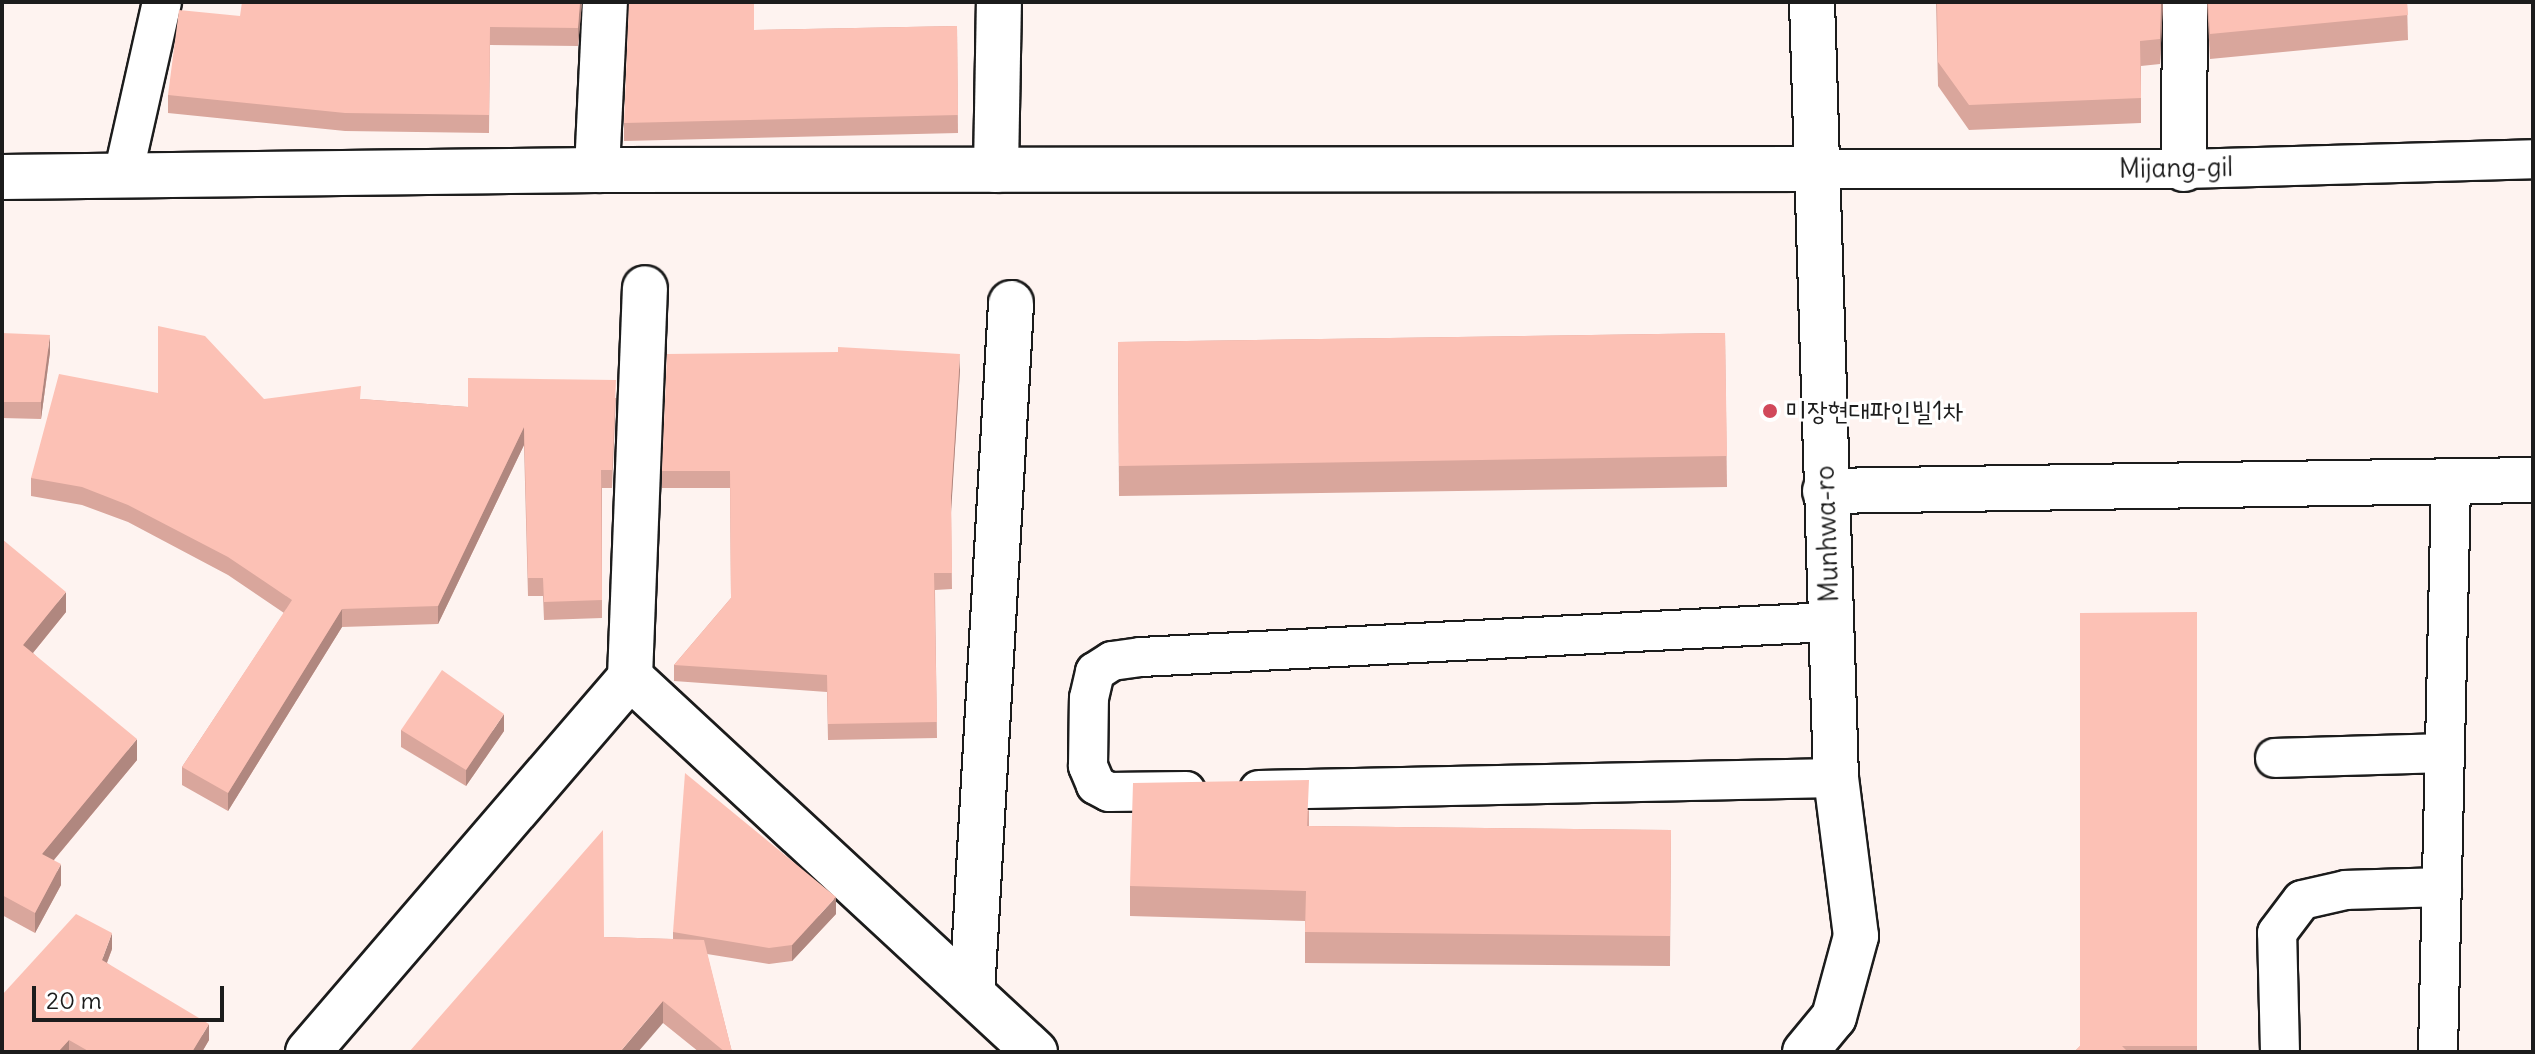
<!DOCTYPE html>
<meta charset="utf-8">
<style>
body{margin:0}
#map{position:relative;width:2535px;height:1054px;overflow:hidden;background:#fef3f0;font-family:Delius,"Poor Story",sans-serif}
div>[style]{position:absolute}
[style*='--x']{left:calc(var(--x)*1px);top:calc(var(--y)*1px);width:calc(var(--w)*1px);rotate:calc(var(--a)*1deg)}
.roads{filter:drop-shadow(2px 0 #1c1c1c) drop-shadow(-2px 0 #1c1c1c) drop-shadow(0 2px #1c1c1c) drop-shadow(0 -2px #1c1c1c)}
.lane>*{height:38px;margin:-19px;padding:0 19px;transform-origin:19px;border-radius:19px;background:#fff}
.street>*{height:44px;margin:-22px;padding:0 22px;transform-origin:22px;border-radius:22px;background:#fff}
.secondary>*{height:44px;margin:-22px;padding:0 22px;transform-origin:22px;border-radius:22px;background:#fff}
.wall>*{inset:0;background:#d9a69c}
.shaded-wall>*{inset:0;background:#b0877f}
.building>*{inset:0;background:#fcc1b5}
.dots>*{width:22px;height:22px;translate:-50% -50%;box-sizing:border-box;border:4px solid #fff;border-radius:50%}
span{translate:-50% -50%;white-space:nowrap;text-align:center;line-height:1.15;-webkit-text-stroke:6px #fff;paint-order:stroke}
.street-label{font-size:26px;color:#1c1c1c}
.poi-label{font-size:26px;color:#1c1c1c}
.left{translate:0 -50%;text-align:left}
.frame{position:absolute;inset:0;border:4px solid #1c1c1c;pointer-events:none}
.scale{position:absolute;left:32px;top:986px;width:192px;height:36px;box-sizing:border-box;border:4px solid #1c1c1c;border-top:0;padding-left:10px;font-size:24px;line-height:28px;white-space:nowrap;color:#1c1c1c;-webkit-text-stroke:6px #fff;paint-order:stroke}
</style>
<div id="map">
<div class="roads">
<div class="lane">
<i style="--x:1819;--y:169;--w:365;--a:0"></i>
<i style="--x:2184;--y:169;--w:349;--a:-1.6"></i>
<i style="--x:123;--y:175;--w:177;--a:-77.3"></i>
<i style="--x:2275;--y:758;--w:170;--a:-1.7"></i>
<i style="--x:1259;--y:790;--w:577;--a:-1.19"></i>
<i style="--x:1186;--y:791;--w:77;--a:179.3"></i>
<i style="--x:1109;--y:792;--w:15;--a:-152"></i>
<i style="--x:1096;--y:785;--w:21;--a:-113"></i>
<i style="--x:1088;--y:766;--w:68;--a:-89.2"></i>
<i style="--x:1089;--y:698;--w:27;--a:-77"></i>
<i style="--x:1095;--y:672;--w:20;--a:-33"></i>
<i style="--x:1112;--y:661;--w:29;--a:-8"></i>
<i style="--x:1141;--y:657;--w:690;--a:-2.91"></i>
<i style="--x:2280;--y:1052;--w:119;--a:-91.4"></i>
<i style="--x:2277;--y:933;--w:41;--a:-52.9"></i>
<i style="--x:2302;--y:900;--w:45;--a:-12.8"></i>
<i style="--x:2346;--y:890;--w:96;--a:-1.8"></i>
<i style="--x:2438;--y:1052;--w:568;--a:-88.69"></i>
</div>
<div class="street">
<i style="--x:2184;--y:169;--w:167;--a:-89.7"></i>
<i style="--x:597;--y:170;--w:168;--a:-87.3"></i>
<i style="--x:996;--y:170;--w:168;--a:-89"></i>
<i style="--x:2;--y:177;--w:595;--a:-0.67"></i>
<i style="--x:597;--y:170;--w:1222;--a:-0.05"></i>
<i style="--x:1825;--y:491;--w:708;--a:-0.89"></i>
<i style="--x:630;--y:677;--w:389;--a:-87.8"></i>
<i style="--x:972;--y:993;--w:691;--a:-86.76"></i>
<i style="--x:308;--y:1052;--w:494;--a:-49.3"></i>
<i style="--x:630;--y:677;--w:552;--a:42.8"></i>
</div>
<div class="secondary">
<i style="--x:1805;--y:1052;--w:45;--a:-50.4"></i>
<i style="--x:1834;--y:1017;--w:84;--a:-74.8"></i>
<i style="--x:1856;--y:936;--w:159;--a:-97.2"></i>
<i style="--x:1836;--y:778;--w:776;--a:-91.77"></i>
</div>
</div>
<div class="wall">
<i style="clip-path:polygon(582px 2px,578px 46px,490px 45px,489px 133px,345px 131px,168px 113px,168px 95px)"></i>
<i style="clip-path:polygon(1936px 2px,2163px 2px,2160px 64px,2141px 66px,2141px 123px,1969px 130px,1938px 86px)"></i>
<i style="clip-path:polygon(2207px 2px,2407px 2px,2408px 40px,2210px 59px)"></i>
<i style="clip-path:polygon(957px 26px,958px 133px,624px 141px,624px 123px,754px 30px)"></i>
<i style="clip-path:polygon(2px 333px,50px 352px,41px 419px,2px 418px)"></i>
<i style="clip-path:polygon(1725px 333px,1727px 487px,1119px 496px,1118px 342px)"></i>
<i style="clip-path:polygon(960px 370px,951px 509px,952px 589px,935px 590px,937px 738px,828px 740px,827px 692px,674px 681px,674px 665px,731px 598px,730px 488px,662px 488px,662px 471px)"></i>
<i style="clip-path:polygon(158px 393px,264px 399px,361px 399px,468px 407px,616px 398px,612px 488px,602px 488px,602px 618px,544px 620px,543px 596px,528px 596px,524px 445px,438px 624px,342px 627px,228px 811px,182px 785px,182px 767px,284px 613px,228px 575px,128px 522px,82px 505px,31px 496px,31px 478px)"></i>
<i style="clip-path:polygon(2px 539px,66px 612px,33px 653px,137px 760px,54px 860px,61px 885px,35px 933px,2px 915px)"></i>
<i style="clip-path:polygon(2197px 612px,2197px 1052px,2074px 1052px,2080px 1046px)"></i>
<i style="clip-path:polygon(401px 730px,504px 731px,466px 786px,401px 747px)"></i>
<i style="clip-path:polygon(1309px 810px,1309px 826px,1671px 830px,1670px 966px,1305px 963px,1305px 921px,1130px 916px,1130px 886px)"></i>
<i style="clip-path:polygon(836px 914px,792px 961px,769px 964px,707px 954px,732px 1052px,699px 1052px,663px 1023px,604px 937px,673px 939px,673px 932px)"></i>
<i style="clip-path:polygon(112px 949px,107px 963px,209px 1040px,202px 1052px,2px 1052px)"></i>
</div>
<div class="shaded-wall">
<i style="clip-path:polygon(580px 2px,582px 2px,578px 46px,578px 28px)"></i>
<i style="clip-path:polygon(2161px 2px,2163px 2px,2160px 64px,2160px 39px)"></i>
<i style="clip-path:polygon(50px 335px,50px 352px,41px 419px,41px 402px)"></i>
<i style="clip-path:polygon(960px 354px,960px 370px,951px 513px,951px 496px)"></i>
<i style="clip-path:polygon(524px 427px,524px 445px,438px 624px,438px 606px)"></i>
<i style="clip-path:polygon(66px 592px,66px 612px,23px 665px,23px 645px)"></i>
<i style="clip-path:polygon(342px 609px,342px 627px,228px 811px,228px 793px)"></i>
<i style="clip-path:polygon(504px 714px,504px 731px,466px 786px,466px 770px)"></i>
<i style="clip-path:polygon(137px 739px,137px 760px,42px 874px,42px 854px)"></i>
<i style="clip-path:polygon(61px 864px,61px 885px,35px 933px,35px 913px)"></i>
<i style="clip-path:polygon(836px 897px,836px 914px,792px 961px,792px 945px)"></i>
<i style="clip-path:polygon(112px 933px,112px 949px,102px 975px,102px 960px)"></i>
<i style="clip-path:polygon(663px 1001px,663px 1023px,638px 1052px,620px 1052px)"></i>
<i style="clip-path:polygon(209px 1024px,209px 1040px,202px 1052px,192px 1052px)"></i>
<i style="clip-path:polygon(69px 1040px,69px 1052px,58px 1052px)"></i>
</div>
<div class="building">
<i style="clip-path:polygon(242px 2px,580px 2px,578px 28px,490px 27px,489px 115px,345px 113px,168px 95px,179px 10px,240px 16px)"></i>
<i style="clip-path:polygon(629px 2px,754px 2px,754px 30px,957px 26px,958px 115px,624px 123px)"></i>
<i style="clip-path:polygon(1937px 2px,2161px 2px,2160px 39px,2140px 41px,2141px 98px,1969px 105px,1938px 62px)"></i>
<i style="clip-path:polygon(2208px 2px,2407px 2px,2408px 15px,2210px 34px)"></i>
<i style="clip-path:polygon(158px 326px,205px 336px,264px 399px,361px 386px,360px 399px,468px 407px,468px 378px,616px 380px,612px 470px,601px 470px,602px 600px,544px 602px,543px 578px,528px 578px,524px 427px,438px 606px,342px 609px,228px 793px,182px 767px,292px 600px,228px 557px,128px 505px,82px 487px,31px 478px,59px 374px,158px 393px)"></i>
<i style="clip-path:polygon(2px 333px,50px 335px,41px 402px,2px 402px)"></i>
<i style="clip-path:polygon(1725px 333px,1727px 456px,1119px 466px,1118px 342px)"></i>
<i style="clip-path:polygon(838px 347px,960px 354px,951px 496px,952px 573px,934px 573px,937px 722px,828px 724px,827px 675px,674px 665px,731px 598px,730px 471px,662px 471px,667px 354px,838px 352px)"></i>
<i style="clip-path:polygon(2px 539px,66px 592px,23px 645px,137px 739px,42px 854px,61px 864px,35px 913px,2px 895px)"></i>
<i style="clip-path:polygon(2197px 612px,2197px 1046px,2122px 1046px,2128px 1052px,2074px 1052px,2080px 1046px,2080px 613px)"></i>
<i style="clip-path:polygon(442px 670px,504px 714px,466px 770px,401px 730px)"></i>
<i style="clip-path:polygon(685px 773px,836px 897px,792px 945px,769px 948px,673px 932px)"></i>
<i style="clip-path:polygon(1309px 780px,1307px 826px,1671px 830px,1670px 936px,1305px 932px,1306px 891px,1130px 886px,1133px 783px)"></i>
<i style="clip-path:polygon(603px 830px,604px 937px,704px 940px,732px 1052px,725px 1052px,663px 1001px,620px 1052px,409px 1052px)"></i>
<i style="clip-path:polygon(76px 914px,112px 933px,102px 960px,209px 1024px,192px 1052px,90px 1052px,69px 1040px,58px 1052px,2px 1052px,2px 995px)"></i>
</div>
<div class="dots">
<i style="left:1770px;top:411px;background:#d1495b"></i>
</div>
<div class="street-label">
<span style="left:2176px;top:168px;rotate:-1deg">Mijang-gil</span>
<span style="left:1827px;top:534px;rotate:-92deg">Munhwa-ro</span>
</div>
<div class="poi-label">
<span class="left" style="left:1786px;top:411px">미장현대파인빌1차</span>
</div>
<div class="frame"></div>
<div class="scale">20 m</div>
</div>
